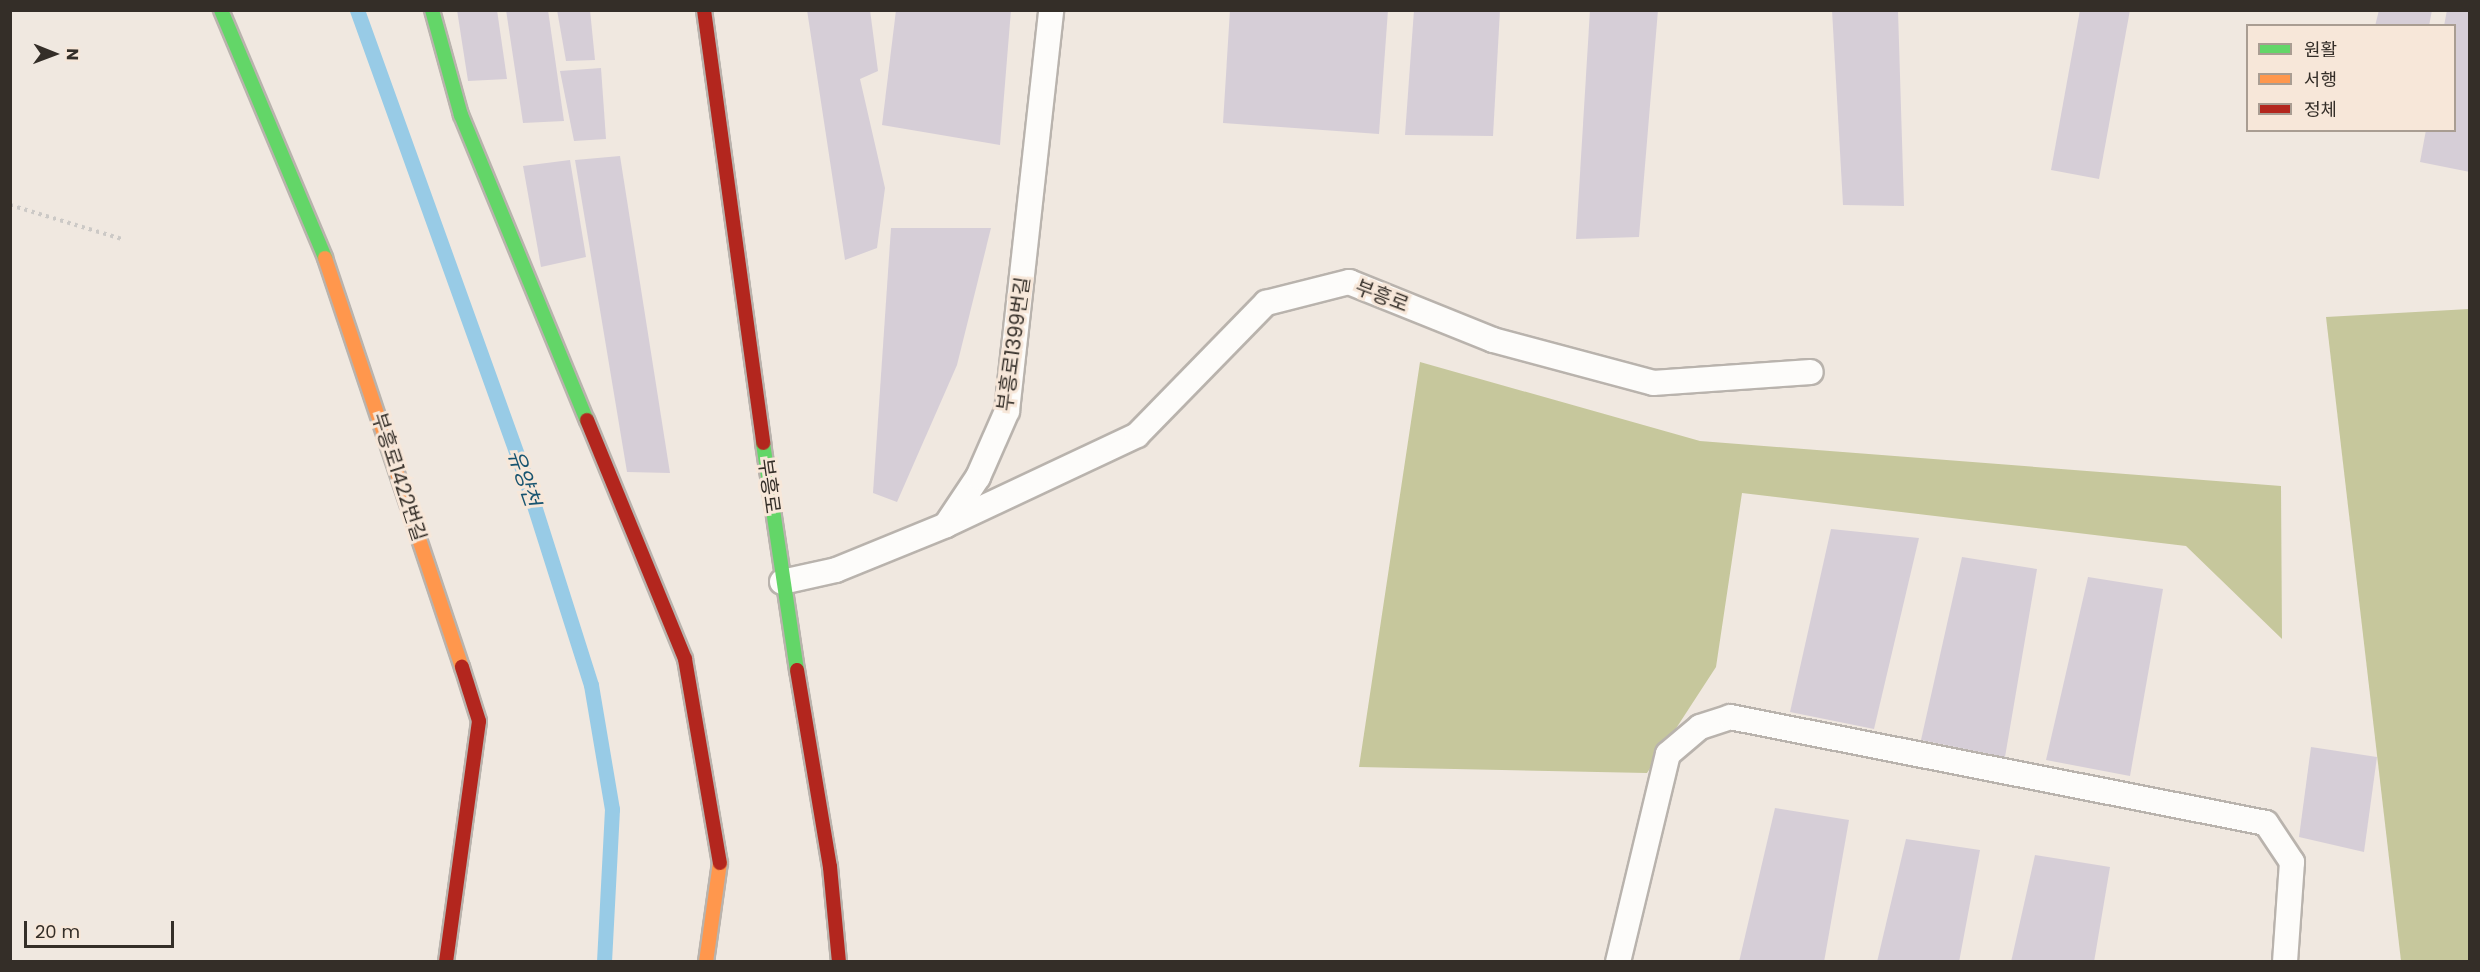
<!DOCTYPE html>
<meta charset="utf-8">
<style>
body{margin:0}
#map{position:relative;width:2480px;height:972px;overflow:hidden;background:#f0e8e0;font-family:Poppins,"Noto Sans KR",sans-serif}
div>[style]{position:absolute}
[style*='--x']{left:calc(var(--x)*1px);top:calc(var(--y)*1px);width:calc(var(--w)*1px);rotate:calc(var(--a)*1deg)}
.forest>*{inset:0;background:#c6c79c}
.stream>*{height:15px;margin:-7.5px;padding:0 7.5px;transform-origin:7.5px;border-radius:7.5px;background:#98cbe6}
.building>*{inset:0;background:#d6ced7}
.path>*{height:4px;margin-top:-2px;transform-origin:0;background:repeating-linear-gradient(90deg,#ccc9c6 0 3px,transparent 0 7.5px)}
.roads{filter:drop-shadow(2px 0 #b9b3ad) drop-shadow(-2px 0 #b9b3ad) drop-shadow(0 2px #b9b3ad) drop-shadow(0 -2px #b9b3ad)}
.lane>*{height:24px;margin:-12px;padding:0 12px;transform-origin:12px;border-radius:12px;background:#fdfcfa}
.fast>*{height:14px;margin:-7px;padding:0 7px;transform-origin:7px;border-radius:7px;background:#63d668}
.slow>*{height:14px;margin:-7px;padding:0 7px;transform-origin:7px;border-radius:7px;background:#ff974d}
.jam>*{height:14px;margin:-7px;padding:0 7px;transform-origin:7px;border-radius:7px;background:#b3261e}
span{translate:-50% -50%;white-space:nowrap;text-align:center;line-height:1.15;-webkit-text-stroke:6px #f7e7d9;paint-order:stroke}
.street-label{font-size:20px;color:#342e28}
.water-label{font-size:21px;color:#185470;font-style:italic}
.frame{position:absolute;inset:0;border:12px solid #342e28;pointer-events:none}
.legend{position:absolute;left:2246px;top:24px;width:210px;height:108px;box-sizing:border-box;background:#f7e7d9;border:2px solid #a99d92;margin:0;padding:8px 10px;list-style:none;font-size:18px;color:#342e28}
.legend li{display:flex;align-items:center;gap:12px;height:30px}
.legend b{width:30px;border:2px solid #a99d92}
.north{position:absolute;left:24px;top:24px;width:60px;height:60px;-webkit-text-stroke:4px #f7e7d9;paint-order:stroke;rotate:91deg;font-size:16px;font-weight:700;line-height:24px;text-align:center;color:#342e28}
.north::after{content:'';display:block;margin:auto;width:21px;height:27px;background:#342e28;clip-path:polygon(50% 0,100% 100%,50% 72%,0 100%)}
.scale{position:absolute;left:24px;top:921px;width:150px;height:27px;box-sizing:border-box;border:3px solid #342e28;border-top:0;padding-left:8px;font-size:18px;line-height:21px;white-space:nowrap;color:#342e28;-webkit-text-stroke:4px #f7e7d9;paint-order:stroke}
</style>
<div id="map">
<div class="forest">
<i style="clip-path:polygon(2469px 309px,2469px 961px,2401px 961px,2326px 317px)"></i>
<i style="clip-path:polygon(1420px 362px,1700px 441px,2281px 486px,2282px 639px,2186px 546px,1742px 493px,1716px 667px,1647px 773px,1359px 767px)"></i>
</div>
<div class="stream">
<i style="--x:357;--y:10;--w:496;--a:70.2"></i>
<i style="--x:525;--y:477;--w:218;--a:72.4"></i>
<i style="--x:591;--y:685;--w:126;--a:80.4"></i>
<i style="--x:612;--y:809;--w:153;--a:93"></i>
</div>
<div class="building">
<i style="clip-path:polygon(457px 10px,497px 10px,507px 79px,468px 81px)"></i>
<i style="clip-path:polygon(506px 10px,548px 10px,564px 121px,523px 123px)"></i>
<i style="clip-path:polygon(557px 10px,590px 10px,595px 60px,566px 61px)"></i>
<i style="clip-path:polygon(807px 10px,870px 10px,878px 71px,860px 79px,885px 188px,877px 248px,845px 260px)"></i>
<i style="clip-path:polygon(896px 10px,1011px 10px,1000px 145px,882px 125px)"></i>
<i style="clip-path:polygon(1230px 10px,1388px 10px,1379px 134px,1223px 123px)"></i>
<i style="clip-path:polygon(1414px 10px,1500px 10px,1493px 136px,1405px 135px)"></i>
<i style="clip-path:polygon(1590px 10px,1658px 10px,1639px 237px,1576px 239px)"></i>
<i style="clip-path:polygon(1832px 10px,1898px 10px,1904px 206px,1843px 205px)"></i>
<i style="clip-path:polygon(2080px 10px,2130px 10px,2099px 179px,2051px 170px)"></i>
<i style="clip-path:polygon(2379px 10px,2432px 10px,2429px 26px,2375px 26px)"></i>
<i style="clip-path:polygon(2447px 10px,2470px 10px,2470px 172px,2420px 162px,2426px 130px,2454px 130px,2454px 26px,2444px 26px)"></i>
<i style="clip-path:polygon(601px 68px,606px 139px,574px 141px,560px 71px)"></i>
<i style="clip-path:polygon(620px 156px,670px 473px,627px 472px,575px 160px)"></i>
<i style="clip-path:polygon(570px 160px,586px 257px,541px 267px,523px 166px)"></i>
<i style="clip-path:polygon(891px 228px,991px 228px,957px 365px,897px 502px,873px 493px)"></i>
<i style="clip-path:polygon(1831px 529px,1919px 538px,1874px 729px,1790px 712px)"></i>
<i style="clip-path:polygon(1962px 557px,2037px 569px,2005px 757px,1921px 740px)"></i>
<i style="clip-path:polygon(2088px 577px,2163px 589px,2130px 776px,2046px 760px)"></i>
<i style="clip-path:polygon(2311px 747px,2377px 757px,2364px 852px,2299px 837px)"></i>
<i style="clip-path:polygon(1775px 808px,1849px 820px,1824px 962px,1739px 962px)"></i>
<i style="clip-path:polygon(1906px 839px,1980px 850px,1959px 962px,1877px 962px)"></i>
<i style="clip-path:polygon(2035px 855px,2110px 867px,2094px 962px,2011px 962px)"></i>
</div>
<div class="path">
<i style="--x:10;--y:205;--w:117;--a:16.9"></i>
</div>
<div class="roads">
<div class="lane">
<i style="--x:946;--y:525;--w:211;--a:-25.2"></i>
<i style="--x:1137;--y:435;--w:185;--a:-45.7"></i>
<i style="--x:1266;--y:303;--w:86;--a:-14.2"></i>
<i style="--x:1349;--y:282;--w:155;--a:21.9"></i>
<i style="--x:1493;--y:340;--w:166;--a:15"></i>
<i style="--x:1653;--y:383;--w:158;--a:-4"></i>
<i style="--x:782;--y:582;--w:55;--a:-12.5"></i>
<i style="--x:836;--y:570;--w:119;--a:-22.2"></i>
<i style="--x:946;--y:525;--w:58;--a:-56.3"></i>
<i style="--x:978;--y:477;--w:72;--a:-66.3"></i>
<i style="--x:1007;--y:411;--w:403;--a:-83.7"></i>
<i style="--x:1618;--y:962;--w:214;--a:-76.5"></i>
<i style="--x:1668;--y:754;--w:42;--a:-40.2"></i>
<i style="--x:1700;--y:727;--w:32;--a:-18"></i>
<i style="--x:1730;--y:717;--w:546;--a:11.19"></i>
<i style="--x:2266;--y:823;--w:47;--a:56.3"></i>
<i style="--x:2292;--y:862;--w:100;--a:94"></i>
</div>
<div class="fast">
<i style="--x:221;--y:10;--w:269;--a:67.2"></i>
<i style="--x:432;--y:10;--w:109;--a:74.6"></i>
<i style="--x:461;--y:115;--w:330;--a:67.6"></i>
<i style="--x:763;--y:443;--w:230;--a:81.5"></i>
</div>
<div class="slow">
<i style="--x:325;--y:258;--w:431;--a:71.5"></i>
<i style="--x:706;--y:962;--w:100;--a:-82"></i>
</div>
<div class="jam">
<i style="--x:704;--y:10;--w:437;--a:82.2"></i>
<i style="--x:587;--y:420;--w:258;--a:67.7"></i>
<i style="--x:685;--y:659;--w:207;--a:80.3"></i>
<i style="--x:797;--y:670;--w:200;--a:80.5"></i>
<i style="--x:830;--y:867;--w:95;--a:84.6"></i>
<i style="--x:446;--y:962;--w:243;--a:-82.2"></i>
<i style="--x:479;--y:721;--w:57;--a:-107.5"></i>
</div>
</div>
<div class="street-label">
<span style="left:1382px;top:296px;rotate:21deg">부흥로</span>
<span style="left:1014px;top:344px;rotate:-82deg">부흥로1399번길</span>
<span style="left:399px;top:477px;rotate:72deg">부흥로1422번길</span>
<span style="left:769px;top:486px;rotate:82deg">부흥로</span>
</div>
<div class="water-label">
<span style="left:524px;top:478px;rotate:71deg">유양천</span>
</div>
<div class="frame"></div>
<ul class="legend">
<li><b style="height:8px;background:#63d668"></b>원활</li>
<li><b style="height:8px;background:#ff974d"></b>서행</li>
<li><b style="height:8px;background:#b3261e"></b>정체</li>
</ul>
<div class="north">N</div>
<div class="scale">20 m</div>
</div>
